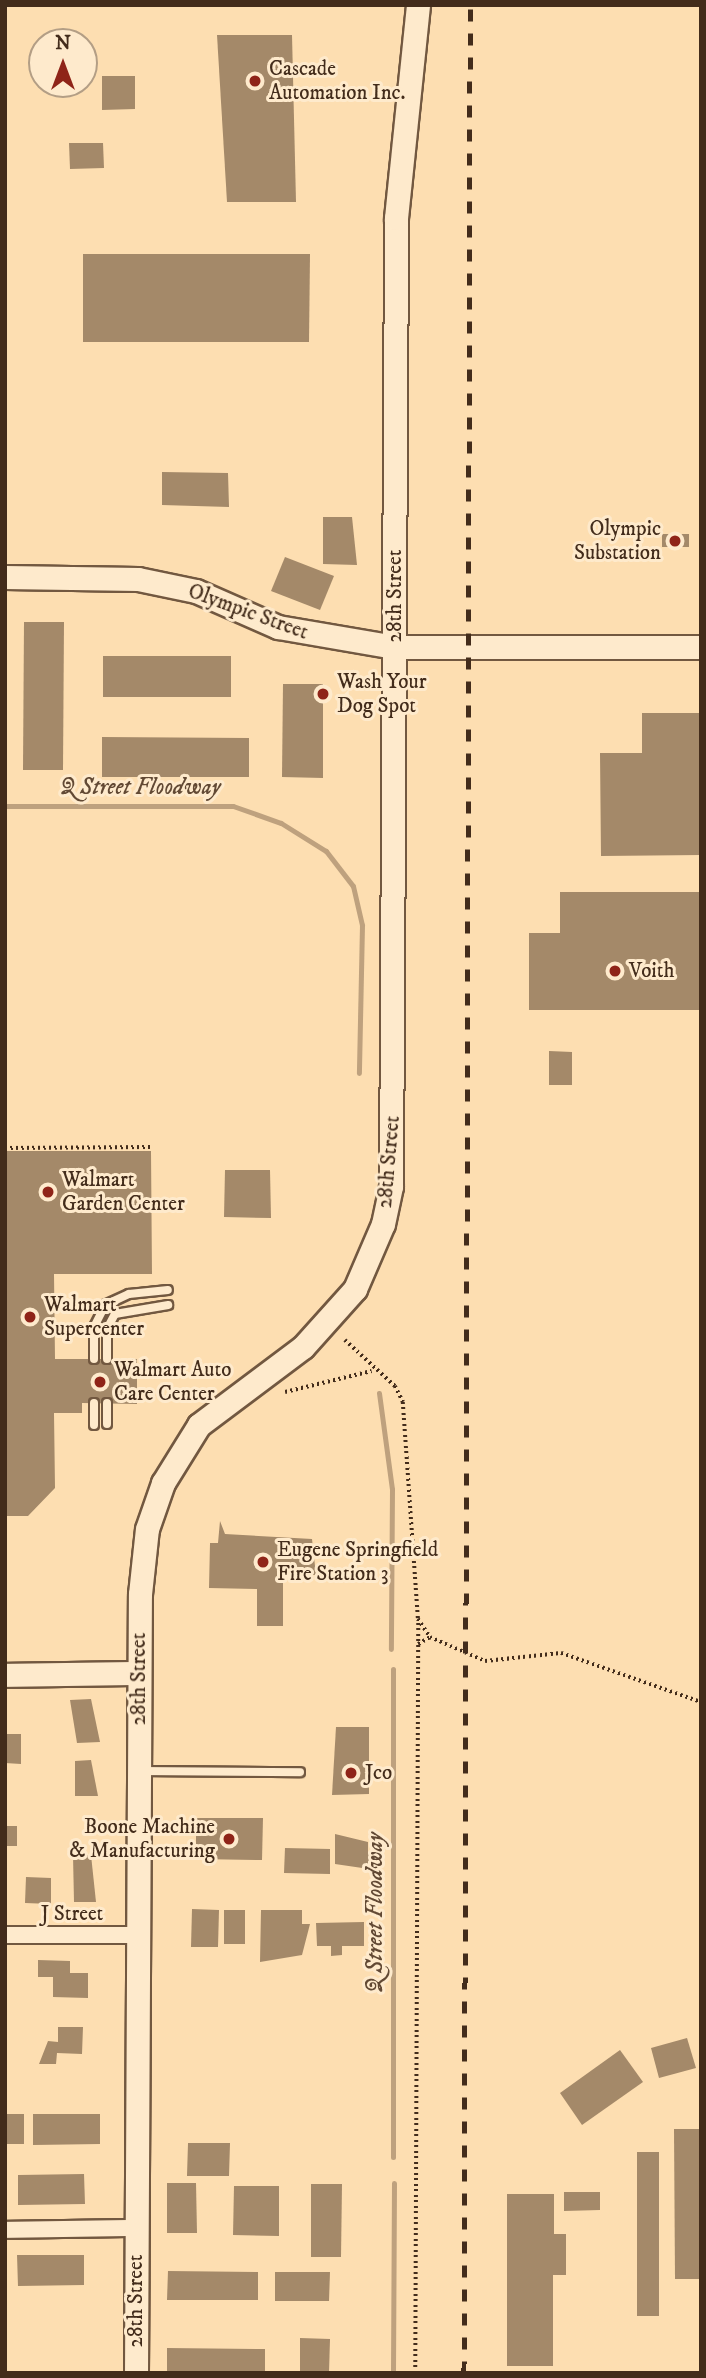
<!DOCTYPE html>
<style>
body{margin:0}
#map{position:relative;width:706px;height:2378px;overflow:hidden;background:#fddeb1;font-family:"IM FELL DW Pica",serif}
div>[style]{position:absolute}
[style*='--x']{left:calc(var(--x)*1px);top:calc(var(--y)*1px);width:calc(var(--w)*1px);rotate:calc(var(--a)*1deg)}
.stream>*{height:5px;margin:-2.5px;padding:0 2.5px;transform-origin:2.5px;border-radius:2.5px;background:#bea17e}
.building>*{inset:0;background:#a48969}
.path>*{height:3.5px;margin-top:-1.75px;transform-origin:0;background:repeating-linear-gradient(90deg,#432c1b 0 2px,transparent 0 5.5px)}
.roads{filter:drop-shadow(2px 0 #725840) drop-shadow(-2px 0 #725840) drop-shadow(0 2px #725840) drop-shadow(0 -2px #725840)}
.lane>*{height:8px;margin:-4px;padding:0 4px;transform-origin:4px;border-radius:4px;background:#feeacc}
.street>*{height:16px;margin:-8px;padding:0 8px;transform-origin:8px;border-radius:8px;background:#feeacc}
.secondary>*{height:23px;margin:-11.5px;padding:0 11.5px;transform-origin:11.5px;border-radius:11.5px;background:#feeacc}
.rail>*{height:5px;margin-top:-2.5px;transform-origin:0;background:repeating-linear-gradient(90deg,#432c1b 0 12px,transparent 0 24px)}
.dots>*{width:19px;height:19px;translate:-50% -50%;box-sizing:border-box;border:4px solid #feeacc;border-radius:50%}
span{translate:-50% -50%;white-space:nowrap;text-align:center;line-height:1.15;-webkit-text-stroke:6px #feeacc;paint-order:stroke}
.poi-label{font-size:21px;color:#432c1b}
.left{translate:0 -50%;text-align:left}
.right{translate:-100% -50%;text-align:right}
.street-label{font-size:21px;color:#432c1b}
.water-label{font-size:23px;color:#624934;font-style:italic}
.frame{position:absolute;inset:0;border:7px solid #432c1b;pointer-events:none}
.north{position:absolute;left:28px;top:28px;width:70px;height:70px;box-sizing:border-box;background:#feeacc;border:2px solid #b39e85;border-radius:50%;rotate:0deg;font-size:19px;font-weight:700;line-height:28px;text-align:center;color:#432c1b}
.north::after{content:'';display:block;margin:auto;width:24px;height:32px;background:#8f2418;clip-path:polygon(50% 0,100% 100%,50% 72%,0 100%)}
</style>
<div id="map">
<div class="stream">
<i style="--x:5;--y:806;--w:228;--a:0"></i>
<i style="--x:233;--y:806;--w:51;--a:19.5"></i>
<i style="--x:281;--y:823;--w:53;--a:31.9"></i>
<i style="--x:326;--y:851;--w:44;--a:52.4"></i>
<i style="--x:353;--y:886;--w:40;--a:77"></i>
<i style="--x:362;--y:925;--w:148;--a:91.2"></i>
<i style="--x:379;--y:1393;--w:97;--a:82.3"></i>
<i style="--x:392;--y:1489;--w:160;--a:90.4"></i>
<i style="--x:393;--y:1669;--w:488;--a:90"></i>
<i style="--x:393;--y:2373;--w:190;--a:-89.7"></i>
</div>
<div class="building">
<i style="clip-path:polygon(217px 35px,292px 35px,296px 202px,227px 202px)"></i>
<i style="clip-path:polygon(102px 76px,135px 76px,135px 109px,102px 110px)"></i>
<i style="clip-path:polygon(69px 143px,103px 143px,104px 168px,70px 169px)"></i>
<i style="clip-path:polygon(83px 254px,310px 254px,309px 342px,83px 342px)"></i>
<i style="clip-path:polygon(162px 472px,228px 473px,229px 507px,162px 505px)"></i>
<i style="clip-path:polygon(323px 517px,352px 517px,357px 565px,323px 564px)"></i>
<i style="clip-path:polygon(662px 534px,689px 534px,689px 547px,662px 547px)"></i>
<i style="clip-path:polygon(285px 557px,334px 576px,320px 610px,271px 591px)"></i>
<i style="clip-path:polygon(24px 622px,64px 622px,63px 770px,23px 770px)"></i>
<i style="clip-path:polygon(103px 656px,231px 656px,231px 697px,103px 697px)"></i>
<i style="clip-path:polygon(283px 684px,323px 684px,323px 778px,282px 777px)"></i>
<i style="clip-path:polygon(642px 713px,701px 713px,701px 855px,601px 856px,600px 753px,642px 753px)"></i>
<i style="clip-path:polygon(102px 737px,249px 738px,249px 777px,102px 777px)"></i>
<i style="clip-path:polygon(560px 892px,701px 892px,701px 1010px,529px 1010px,529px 933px,560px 933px)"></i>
<i style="clip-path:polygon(549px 1051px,572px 1052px,572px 1085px,549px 1085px)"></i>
<i style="clip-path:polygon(5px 1151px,151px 1151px,152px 1274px,54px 1274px,55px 1359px,137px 1359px,137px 1404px,82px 1403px,82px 1413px,54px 1413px,55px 1488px,28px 1516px,5px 1516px)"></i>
<i style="clip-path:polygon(225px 1170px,270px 1170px,271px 1218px,224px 1217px)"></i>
<i style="clip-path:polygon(220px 1521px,225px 1534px,312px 1539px,316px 1575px,283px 1575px,283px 1626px,257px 1626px,257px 1589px,209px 1588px,210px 1543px,218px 1543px)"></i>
<i style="clip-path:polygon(91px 1699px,100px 1742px,77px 1743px,70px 1700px)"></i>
<i style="clip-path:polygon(336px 1727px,369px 1727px,369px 1794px,332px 1795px)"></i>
<i style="clip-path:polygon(5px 1734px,21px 1734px,21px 1764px,5px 1763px)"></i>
<i style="clip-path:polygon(91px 1760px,98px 1796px,75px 1796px,75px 1761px)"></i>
<i style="clip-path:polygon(196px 1818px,263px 1818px,262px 1860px,196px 1859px)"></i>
<i style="clip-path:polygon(5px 1826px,17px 1826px,17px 1846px,5px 1846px)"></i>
<i style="clip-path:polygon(335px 1834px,368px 1842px,368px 1852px,376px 1852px,376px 1870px,335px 1864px)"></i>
<i style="clip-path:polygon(285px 1848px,330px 1849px,330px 1874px,284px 1873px)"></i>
<i style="clip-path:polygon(73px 1855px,91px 1855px,96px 1902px,74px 1902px)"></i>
<i style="clip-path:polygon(26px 1877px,51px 1878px,51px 1904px,25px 1903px)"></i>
<i style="clip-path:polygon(192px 1909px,219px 1910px,218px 1947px,191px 1947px)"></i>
<i style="clip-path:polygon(224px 1910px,245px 1910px,245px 1944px,224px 1944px)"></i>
<i style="clip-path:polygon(261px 1910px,302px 1910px,302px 1924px,310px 1924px,302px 1955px,260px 1962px)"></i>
<i style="clip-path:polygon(364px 1922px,364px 1946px,342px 1946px,342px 1955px,331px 1956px,331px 1946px,317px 1946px,316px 1923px)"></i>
<i style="clip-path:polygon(38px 1960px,70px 1961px,70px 1973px,88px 1973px,88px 1998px,53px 1997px,53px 1977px,38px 1977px)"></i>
<i style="clip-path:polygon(58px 2027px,83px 2027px,82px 2054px,57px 2053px,56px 2064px,39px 2064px,48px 2041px,58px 2042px)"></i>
<i style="clip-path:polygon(687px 2038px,696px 2068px,659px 2078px,651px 2048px)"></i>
<i style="clip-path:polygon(620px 2050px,643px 2082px,582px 2125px,560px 2093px)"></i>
<i style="clip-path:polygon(5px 2114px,24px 2114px,24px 2144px,5px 2144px)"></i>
<i style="clip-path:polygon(33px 2114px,100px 2114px,100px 2144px,33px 2145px)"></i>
<i style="clip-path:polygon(674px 2129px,701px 2129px,701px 2279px,675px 2279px)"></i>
<i style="clip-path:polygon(188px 2143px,230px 2143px,229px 2176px,187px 2176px)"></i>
<i style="clip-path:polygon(637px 2152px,659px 2152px,659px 2316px,637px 2316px)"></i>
<i style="clip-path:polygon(84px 2174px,85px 2204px,18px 2205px,18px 2175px)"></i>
<i style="clip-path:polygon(167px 2183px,196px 2183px,197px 2233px,167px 2233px)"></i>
<i style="clip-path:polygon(311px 2184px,342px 2184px,341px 2257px,311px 2257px)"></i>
<i style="clip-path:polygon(234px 2186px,279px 2186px,279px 2236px,233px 2235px)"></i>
<i style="clip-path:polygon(564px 2192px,600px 2192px,600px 2210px,564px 2211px)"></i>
<i style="clip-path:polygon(507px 2194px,554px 2194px,554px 2234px,566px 2234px,566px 2275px,553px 2275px,553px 2366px,507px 2366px)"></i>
<i style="clip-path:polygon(17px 2255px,84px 2255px,84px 2285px,18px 2286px)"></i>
<i style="clip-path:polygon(168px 2271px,258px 2272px,258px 2300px,167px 2300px)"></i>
<i style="clip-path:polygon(275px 2272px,330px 2272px,329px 2301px,275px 2301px)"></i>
<i style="clip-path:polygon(300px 2338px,330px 2339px,329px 2373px,300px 2373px)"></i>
<i style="clip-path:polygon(167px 2348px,265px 2349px,265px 2373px,167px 2373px)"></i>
</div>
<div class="path">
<i style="--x:5;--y:1148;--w:146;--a:-0.4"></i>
<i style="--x:345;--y:1340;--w:68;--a:42.6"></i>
<i style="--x:395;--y:1386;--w:18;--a:63"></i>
<i style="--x:403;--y:1402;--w:218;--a:86"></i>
<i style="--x:418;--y:1619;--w:22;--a:56"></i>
<i style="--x:430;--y:1637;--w:60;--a:23.6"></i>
<i style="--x:485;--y:1661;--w:76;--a:-6"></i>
<i style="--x:561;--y:1653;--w:148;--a:19.3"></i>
<i style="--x:285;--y:1392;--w:89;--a:-13.6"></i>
<i style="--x:418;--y:1644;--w:14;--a:-30"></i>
<i style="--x:415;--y:2373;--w:754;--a:-89.77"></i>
</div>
<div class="roads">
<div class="lane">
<i style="--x:94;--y:1359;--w:32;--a:-90"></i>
<i style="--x:94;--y:1327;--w:25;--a:-63"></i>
<i style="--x:105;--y:1305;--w:26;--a:-25"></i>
<i style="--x:129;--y:1294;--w:39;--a:-6"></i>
<i style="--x:107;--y:1359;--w:30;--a:-90"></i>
<i style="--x:107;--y:1329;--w:17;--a:-62"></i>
<i style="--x:115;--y:1314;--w:54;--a:-9.6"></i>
<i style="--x:94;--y:1403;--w:22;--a:90"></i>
<i style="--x:107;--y:1403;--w:21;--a:90"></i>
<i style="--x:142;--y:1771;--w:158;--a:0.4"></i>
</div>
<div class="street">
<i style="--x:5;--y:1935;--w:133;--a:0"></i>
<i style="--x:5;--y:2230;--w:132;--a:-0.9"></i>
</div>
<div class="secondary">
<i style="--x:5;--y:577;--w:133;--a:0.9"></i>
<i style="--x:138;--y:579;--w:59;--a:11.7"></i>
<i style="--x:196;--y:591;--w:90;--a:23.7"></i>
<i style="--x:278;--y:627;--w:119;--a:9.7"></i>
<i style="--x:395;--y:647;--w:306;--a:0"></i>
<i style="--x:5;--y:1675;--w:134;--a:-0.9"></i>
<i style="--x:136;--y:2373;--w:779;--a:-89.71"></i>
<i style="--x:140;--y:1594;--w:65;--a:-83.9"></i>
<i style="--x:147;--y:1529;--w:49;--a:-70.8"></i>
<i style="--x:163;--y:1483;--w:68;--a:-58.2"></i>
<i style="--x:199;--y:1425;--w:130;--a:-36.9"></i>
<i style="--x:303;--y:1347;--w:78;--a:-48.1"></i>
<i style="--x:355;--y:1289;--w:71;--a:-66.7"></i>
<i style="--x:383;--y:1224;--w:39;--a:-78"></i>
<i style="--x:391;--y:1186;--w:968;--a:-89.7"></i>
<i style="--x:396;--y:218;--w:214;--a:-84.1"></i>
</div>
</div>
<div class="rail">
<i style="--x:464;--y:2373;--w:2368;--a:-89.85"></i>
</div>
<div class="dots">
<i style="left:255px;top:81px;background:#8f2418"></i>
<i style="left:675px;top:541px;background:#8f2418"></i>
<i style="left:323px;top:694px;background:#8f2418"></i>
<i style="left:615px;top:971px;background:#8f2418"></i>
<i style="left:48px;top:1192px;background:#8f2418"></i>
<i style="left:30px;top:1317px;background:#8f2418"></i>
<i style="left:100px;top:1382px;background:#8f2418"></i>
<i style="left:263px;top:1562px;background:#8f2418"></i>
<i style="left:351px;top:1773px;background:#8f2418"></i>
<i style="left:229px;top:1839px;background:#8f2418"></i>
</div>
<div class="poi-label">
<span class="left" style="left:269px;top:81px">Cascade<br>Automation Inc.</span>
<span class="right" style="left:661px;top:541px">Olympic<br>Substation</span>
<span class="left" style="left:337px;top:694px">Wash Your<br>Dog Spot</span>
<span class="left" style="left:629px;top:971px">Voith</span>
<span class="left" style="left:62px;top:1192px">Walmart<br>Garden Center</span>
<span class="left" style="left:44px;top:1317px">Walmart<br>Supercenter</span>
<span class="left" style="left:114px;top:1382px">Walmart Auto<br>Care Center</span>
<span class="left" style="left:277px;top:1562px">Eugene Springfield<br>Fire Station 3</span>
<span class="left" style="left:365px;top:1773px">Jco</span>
<span class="right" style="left:215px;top:1839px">Boone Machine<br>&amp; Manufacturing</span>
</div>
<div class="street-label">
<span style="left:395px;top:596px;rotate:-90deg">28th Street</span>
<span style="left:248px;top:612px;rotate:20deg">Olympic Street</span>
<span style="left:389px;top:1162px;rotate:-85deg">28th Street</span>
<span style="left:139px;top:1679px;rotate:-90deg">28th Street</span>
<span style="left:72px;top:1914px">J Street</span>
<span style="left:136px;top:2301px;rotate:-90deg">28th Street</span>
</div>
<div class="water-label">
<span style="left:140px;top:788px">Q Street Floodway</span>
<span style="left:376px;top:1913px;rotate:-90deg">Q Street Floodway</span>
</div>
<div class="frame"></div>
<div class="north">N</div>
</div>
